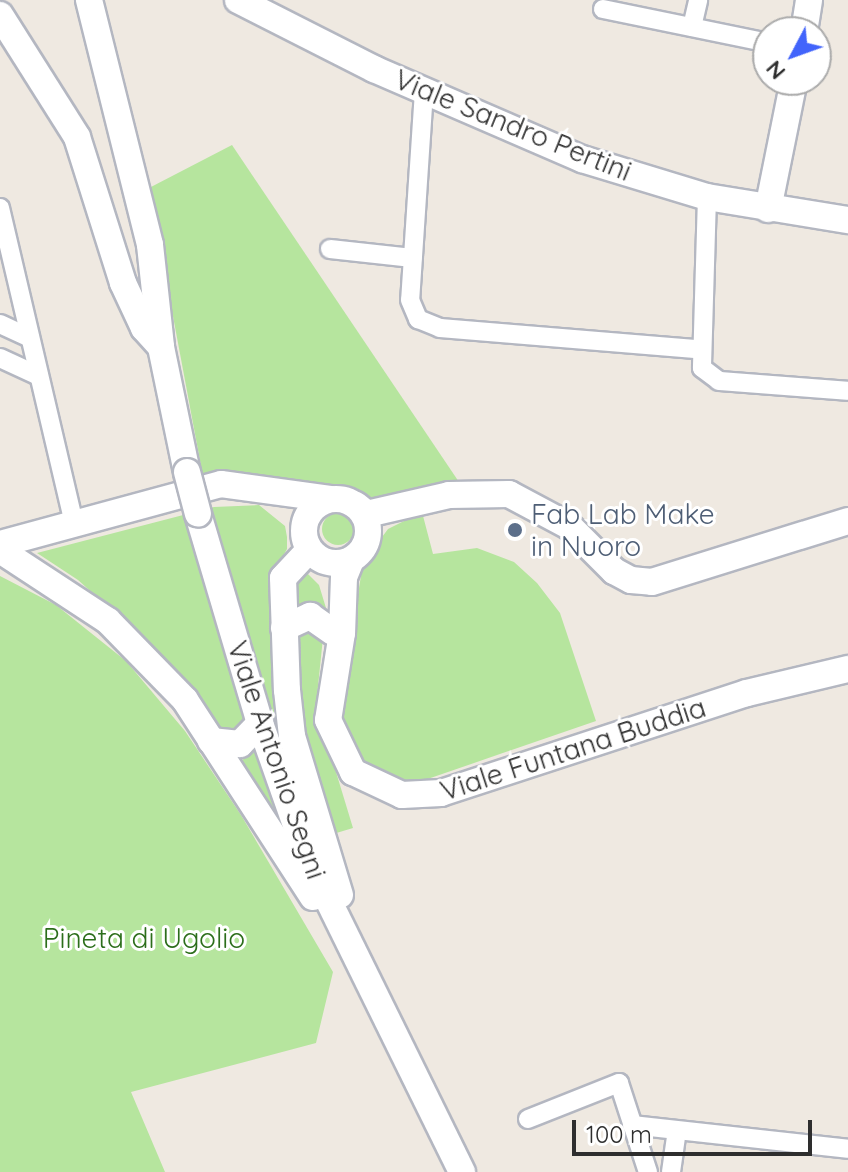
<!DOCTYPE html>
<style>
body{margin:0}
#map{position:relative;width:848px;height:1172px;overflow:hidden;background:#efe9e1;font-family:Quicksand,sans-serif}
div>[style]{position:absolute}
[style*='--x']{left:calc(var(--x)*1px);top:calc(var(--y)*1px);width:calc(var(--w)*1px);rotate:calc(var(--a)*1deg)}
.green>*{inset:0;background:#b6e59e}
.round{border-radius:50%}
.roads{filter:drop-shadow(2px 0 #b4b7c1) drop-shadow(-2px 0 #b4b7c1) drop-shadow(0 2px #b4b7c1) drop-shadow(0 -2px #b4b7c1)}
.street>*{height:18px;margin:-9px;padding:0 9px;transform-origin:9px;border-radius:9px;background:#fff}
.secondary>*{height:26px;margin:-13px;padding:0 13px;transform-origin:13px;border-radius:13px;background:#fff}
.secondary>.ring{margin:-13px;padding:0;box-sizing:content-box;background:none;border:26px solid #fff;border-radius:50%}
.bridges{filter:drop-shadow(2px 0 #b4b7c1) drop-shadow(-2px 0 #b4b7c1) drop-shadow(0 2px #b4b7c1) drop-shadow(0 -2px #b4b7c1)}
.secondary-bridge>*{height:26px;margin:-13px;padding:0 13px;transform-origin:13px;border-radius:13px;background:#fff}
.dots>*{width:22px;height:22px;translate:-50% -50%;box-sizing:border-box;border:4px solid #fff;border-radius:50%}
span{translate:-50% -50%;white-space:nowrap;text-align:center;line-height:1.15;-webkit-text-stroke:6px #fff;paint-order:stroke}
.street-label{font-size:28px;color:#2e2e2e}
.service-label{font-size:28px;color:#4e5e75}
.left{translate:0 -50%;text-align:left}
.park-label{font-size:28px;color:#2c6e1b}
.north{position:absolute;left:752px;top:16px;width:80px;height:80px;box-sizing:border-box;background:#fff;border:2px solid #ababab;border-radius:50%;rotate:229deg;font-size:22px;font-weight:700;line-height:32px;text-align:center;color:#2e2e2e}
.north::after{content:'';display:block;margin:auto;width:28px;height:36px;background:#4264fb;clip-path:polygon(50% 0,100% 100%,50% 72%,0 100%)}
.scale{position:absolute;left:572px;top:1120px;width:240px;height:36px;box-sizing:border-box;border:4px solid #2e2e2e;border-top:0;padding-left:10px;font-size:24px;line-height:28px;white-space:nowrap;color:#2e2e2e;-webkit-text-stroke:6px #fff;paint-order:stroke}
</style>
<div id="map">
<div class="green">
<i style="clip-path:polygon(232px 145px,461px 485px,376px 505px,204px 482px,149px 188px)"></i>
<i style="clip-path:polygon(259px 505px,285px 526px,287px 537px,287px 549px,271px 578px,286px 742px,243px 729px,224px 735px,148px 643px,78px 580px,37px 553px,214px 507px)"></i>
<i style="clip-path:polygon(422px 512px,433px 554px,477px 548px,514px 562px,537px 583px,560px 613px,596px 721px,416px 783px,399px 782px,359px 759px,345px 732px,341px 701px,363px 563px,388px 529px)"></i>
<i class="round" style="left:322px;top:513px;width:32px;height:32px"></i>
<i style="clip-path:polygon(303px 569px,319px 585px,326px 608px,316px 706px,353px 828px,333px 834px,298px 709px,296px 572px)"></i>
<i style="clip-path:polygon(0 576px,56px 605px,126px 661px,185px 731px,241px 815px,333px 972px,316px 1043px,131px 1092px,165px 1172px,0 1172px)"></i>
<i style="clip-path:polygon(255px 751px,290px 844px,235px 765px)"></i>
</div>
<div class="roads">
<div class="street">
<i style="--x:603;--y:9;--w:168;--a:11.6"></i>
<i style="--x:692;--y:27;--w:28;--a:-77"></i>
<i style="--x:424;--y:91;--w:209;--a:93.8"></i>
<i style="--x:410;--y:300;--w:21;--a:67"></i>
<i style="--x:418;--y:319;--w:24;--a:22"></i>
<i style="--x:440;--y:328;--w:259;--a:4.7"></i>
<i style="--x:707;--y:197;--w:171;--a:91.7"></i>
<i style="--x:702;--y:368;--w:21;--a:37"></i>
<i style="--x:719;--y:381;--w:129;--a:4.4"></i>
<i style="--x:0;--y:208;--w:325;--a:76.8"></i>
<i style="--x:330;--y:249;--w:83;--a:6.2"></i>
<i style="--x:0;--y:324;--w:33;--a:25"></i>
<i style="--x:0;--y:358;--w:43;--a:24.8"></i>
<i style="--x:528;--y:1119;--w:98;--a:-21.6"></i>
<i style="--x:619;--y:1083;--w:94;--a:72"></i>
<i style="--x:632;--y:1125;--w:217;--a:6.3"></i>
<i style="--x:671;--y:1172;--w:42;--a:-81.9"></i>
</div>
<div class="secondary">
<i style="--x:89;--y:0;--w:252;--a:76"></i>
<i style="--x:150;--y:245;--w:103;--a:83.8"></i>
<i style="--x:161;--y:347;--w:128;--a:78.3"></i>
<i style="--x:238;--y:0;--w:153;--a:26.9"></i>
<i style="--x:374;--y:69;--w:227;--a:23.4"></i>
<i style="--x:582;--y:159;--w:131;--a:16.9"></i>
<i style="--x:707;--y:197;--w:143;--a:9.3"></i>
<i style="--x:0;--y:15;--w:144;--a:57.7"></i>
<i style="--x:77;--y:137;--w:153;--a:72.5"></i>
<i style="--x:123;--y:283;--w:50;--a:65"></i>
<i style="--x:144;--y:328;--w:25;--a:48"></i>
<i style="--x:804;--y:32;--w:32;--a:-81"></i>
<i style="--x:768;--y:209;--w:132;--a:-78.6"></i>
<i class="ring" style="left:304px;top:499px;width:38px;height:38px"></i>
<i style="--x:356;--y:505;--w:14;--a:39"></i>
<i style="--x:367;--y:514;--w:84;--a:-13"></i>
<i style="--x:449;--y:495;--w:60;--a:-1"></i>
<i style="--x:509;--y:494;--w:68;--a:28.1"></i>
<i style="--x:569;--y:526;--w:64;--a:45"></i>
<i style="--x:614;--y:571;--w:19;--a:28"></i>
<i style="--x:631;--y:580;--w:21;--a:5"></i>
<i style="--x:652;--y:582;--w:205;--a:-17.3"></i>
<i style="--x:198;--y:514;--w:218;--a:73.5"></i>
<i style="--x:260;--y:723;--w:144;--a:70.6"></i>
<i style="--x:308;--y:859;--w:349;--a:63.8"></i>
<i style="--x:0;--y:544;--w:229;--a:-15.2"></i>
<i style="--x:221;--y:484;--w:110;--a:7.8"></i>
<i style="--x:0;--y:550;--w:129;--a:33.3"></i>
<i style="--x:108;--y:621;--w:110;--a:45.7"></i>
<i style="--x:185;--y:700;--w:235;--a:57"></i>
<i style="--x:309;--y:550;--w:38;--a:133"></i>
<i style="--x:283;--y:578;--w:112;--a:88"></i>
<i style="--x:287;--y:690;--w:46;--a:83.8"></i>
<i style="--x:292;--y:736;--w:166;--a:73.2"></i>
<i style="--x:351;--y:560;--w:18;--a:112"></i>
<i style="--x:344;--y:577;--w:56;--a:92"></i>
<i style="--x:342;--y:633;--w:88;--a:99.1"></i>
<i style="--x:328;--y:720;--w:58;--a:64.3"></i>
<i style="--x:353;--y:772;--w:54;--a:25.1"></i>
<i style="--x:402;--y:795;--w:39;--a:-3"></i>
<i style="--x:441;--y:793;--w:322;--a:-18.1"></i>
<i style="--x:747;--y:693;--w:104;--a:-13.4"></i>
<i style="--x:284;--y:628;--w:29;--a:-25"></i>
<i style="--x:310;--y:616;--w:28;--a:35"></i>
<i style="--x:211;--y:741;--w:29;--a:6"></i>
<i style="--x:240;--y:744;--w:29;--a:-46"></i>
</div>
</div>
<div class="bridges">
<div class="secondary-bridge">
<i style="--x:187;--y:472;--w:43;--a:75.3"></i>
</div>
</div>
<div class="dots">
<i style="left:515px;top:530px;background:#5c6f8a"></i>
</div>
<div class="street-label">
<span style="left:513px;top:125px;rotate:22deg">Viale Sandro Pertini</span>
<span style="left:573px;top:749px;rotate:-18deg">Viale Funtana Buddia</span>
<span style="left:277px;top:760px;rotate:71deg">Viale Antonio Segni</span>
</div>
<div class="service-label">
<span class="left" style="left:531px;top:530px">Fab Lab Make<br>in Nuoro</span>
</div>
<div class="park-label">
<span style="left:144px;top:938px">Pineta di Ugolio</span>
</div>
<div class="north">N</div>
<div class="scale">100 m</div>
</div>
